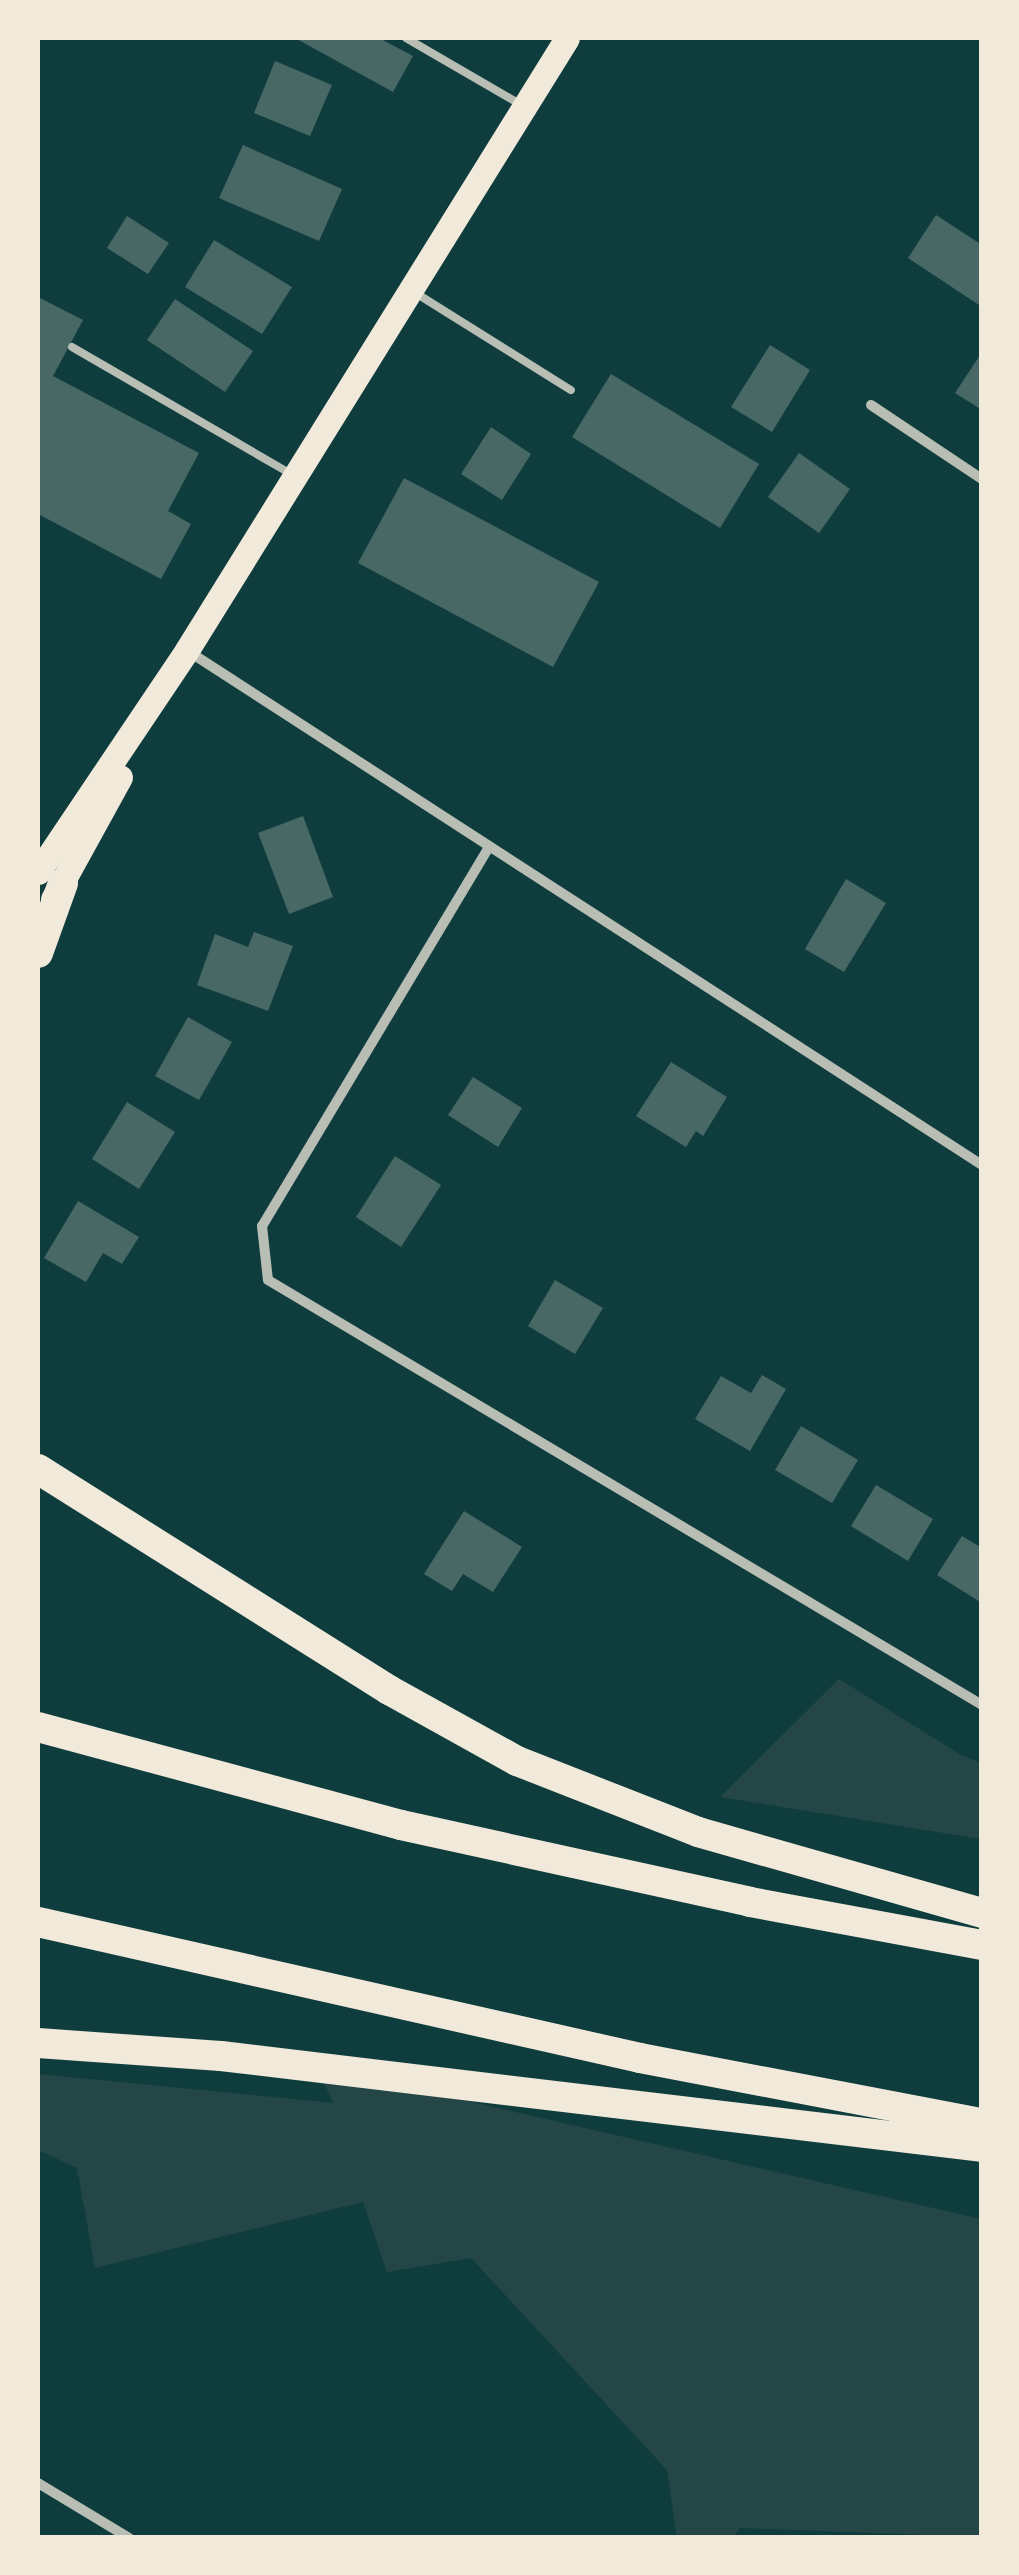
<!DOCTYPE html>
<style>
body{margin:0}
#map{position:relative;width:1019px;height:2575px;overflow:hidden;background:#0f3d3e;font-family:"PT Sans Narrow",sans-serif}
div>[style]{position:absolute}
[style*='--x']{left:calc(var(--x)*1px);top:calc(var(--y)*1px);width:calc(var(--w)*1px);rotate:calc(var(--a)*1deg)}
.green>*{inset:0;background:#244646}
.building>*{inset:0;background:#486865}
.service>*{height:8px;margin:-4px;padding:0 4px;transform-origin:4px;border-radius:4px;background:#b8beb3}
.minor>*{height:10px;margin:-5px;padding:0 5px;transform-origin:5px;border-radius:5px;background:#b8beb3}
.primary>*{height:25px;margin:-12.5px;padding:0 12.5px;transform-origin:12.5px;border-radius:12.5px;background:#f1e9da}
.motorway>*{height:30px;margin:-15px;padding:0 15px;transform-origin:15px;border-radius:15px;background:#f1e9da}
span{translate:-50% -50%;white-space:nowrap;text-align:center;line-height:1.15;-webkit-text-stroke:9px #f1e9da;paint-order:stroke}
.frame{position:absolute;inset:0;border:40px solid #f1e9da;pointer-events:none}
</style>
<div id="map">
<div class="green">
<i style="clip-path:polygon(839px 1679px,961px 1755px,981px 1763px,981px 1839px,720px 1797px)"></i>
<i style="clip-path:polygon(315px 2066px,981px 2219px,981px 2537px,740px 2528px,733px 2537px,677px 2537px,667px 2470px,471px 2258px,387px 2272px,363px 2202px,95px 2268px,77px 2168px,38px 2150px,38px 2074px,334px 2103px)"></i>
</div>
<div class="building">
<i style="clip-path:polygon(295px 38px,379px 38px,413px 56px,393px 92px)"></i>
<i style="clip-path:polygon(275px 61px,332px 85px,310px 136px,254px 113px)"></i>
<i style="clip-path:polygon(243px 145px,342px 189px,319px 241px,219px 198px)"></i>
<i style="clip-path:polygon(936px 215px,982px 245px,982px 307px,908px 258px)"></i>
<i style="clip-path:polygon(127px 216px,169px 243px,148px 274px,107px 248px)"></i>
<i style="clip-path:polygon(214px 240px,292px 287px,262px 334px,185px 287px)"></i>
<i style="clip-path:polygon(38px 297px,83px 320px,53px 376px,199px 453px,168px 511px,191px 524px,161px 579px,38px 514px)"></i>
<i style="clip-path:polygon(175px 299px,253px 351px,225px 392px,147px 340px)"></i>
<i style="clip-path:polygon(770px 345px,810px 370px,772px 432px,731px 407px)"></i>
<i style="clip-path:polygon(982px 352px,982px 410px,955px 393px)"></i>
<i style="clip-path:polygon(611px 374px,759px 464px,720px 528px,572px 437px)"></i>
<i style="clip-path:polygon(491px 427px,531px 454px,502px 500px,461px 474px)"></i>
<i style="clip-path:polygon(799px 453px,850px 489px,819px 533px,768px 497px)"></i>
<i style="clip-path:polygon(404px 478px,599px 582px,553px 667px,358px 563px)"></i>
<i style="clip-path:polygon(303px 816px,333px 897px,289px 914px,258px 833px)"></i>
<i style="clip-path:polygon(846px 879px,886px 903px,844px 972px,805px 949px)"></i>
<i style="clip-path:polygon(254px 932px,293px 946px,268px 1011px,197px 985px,215px 934px,248px 947px)"></i>
<i style="clip-path:polygon(188px 1017px,232px 1042px,199px 1100px,155px 1076px)"></i>
<i style="clip-path:polygon(671px 1062px,727px 1097px,703px 1136px,696px 1131px,686px 1147px,636px 1116px)"></i>
<i style="clip-path:polygon(473px 1077px,522px 1108px,498px 1147px,448px 1115px)"></i>
<i style="clip-path:polygon(127px 1102px,175px 1132px,139px 1189px,92px 1159px)"></i>
<i style="clip-path:polygon(395px 1156px,441px 1185px,401px 1247px,356px 1217px)"></i>
<i style="clip-path:polygon(78px 1201px,139px 1237px,122px 1264px,103px 1253px,86px 1282px,44px 1258px)"></i>
<i style="clip-path:polygon(555px 1280px,603px 1308px,575px 1354px,528px 1326px)"></i>
<i style="clip-path:polygon(762px 1375px,786px 1389px,750px 1451px,695px 1419px,721px 1376px,751px 1393px)"></i>
<i style="clip-path:polygon(801px 1426px,858px 1460px,832px 1503px,775px 1470px)"></i>
<i style="clip-path:polygon(876px 1485px,933px 1519px,908px 1561px,851px 1526px)"></i>
<i style="clip-path:polygon(464px 1511px,522px 1547px,493px 1592px,463px 1574px,452px 1591px,424px 1574px)"></i>
<i style="clip-path:polygon(962px 1536px,982px 1548px,982px 1603px,937px 1575px)"></i>
</div>
<div class="service">
<i style="--x:406;--y:38;--w:132;--a:30.1"></i>
<i style="--x:414;--y:292;--w:185;--a:32"></i>
<i style="--x:72;--y:347;--w:253;--a:30.1"></i>
</div>
<div class="minor">
<i style="--x:871;--y:405;--w:133;--a:33.7"></i>
<i style="--x:188;--y:651;--w:946;--a:32.92"></i>
<i style="--x:489;--y:847;--w:442;--a:120.9"></i>
<i style="--x:262;--y:1226;--w:54;--a:83.7"></i>
<i style="--x:268;--y:1280;--w:831;--a:30.76"></i>
<i style="--x:38;--y:2483;--w:106;--a:31.1"></i>
</div>
<div class="primary">
<i style="--x:38;--y:872;--w:267;--a:-56.1"></i>
<i style="--x:187;--y:650;--w:720;--a:-58.16"></i>
<i style="--x:53;--y:899;--w:139;--a:-61.2"></i>
</div>
<div class="motorway">
<i style="--x:38;--y:953;--w:74;--a:-70.3"></i>
<i style="--x:38;--y:1469;--w:415;--a:32.2"></i>
<i style="--x:389;--y:1690;--w:146;--a:29"></i>
<i style="--x:517;--y:1761;--w:194;--a:21.4"></i>
<i style="--x:698;--y:1832;--w:295;--a:15.9"></i>
<i style="--x:38;--y:1727;--w:376;--a:15.1"></i>
<i style="--x:401;--y:1825;--w:357;--a:12.4"></i>
<i style="--x:750;--y:1902;--w:236;--a:10.5"></i>
<i style="--x:38;--y:1922;--w:617;--a:12.73"></i>
<i style="--x:640;--y:2058;--w:348;--a:10.8"></i>
<i style="--x:38;--y:2043;--w:183;--a:4.1"></i>
<i style="--x:221;--y:2056;--w:766;--a:6.82"></i>
</div>
<div class="frame"></div>
</div>
